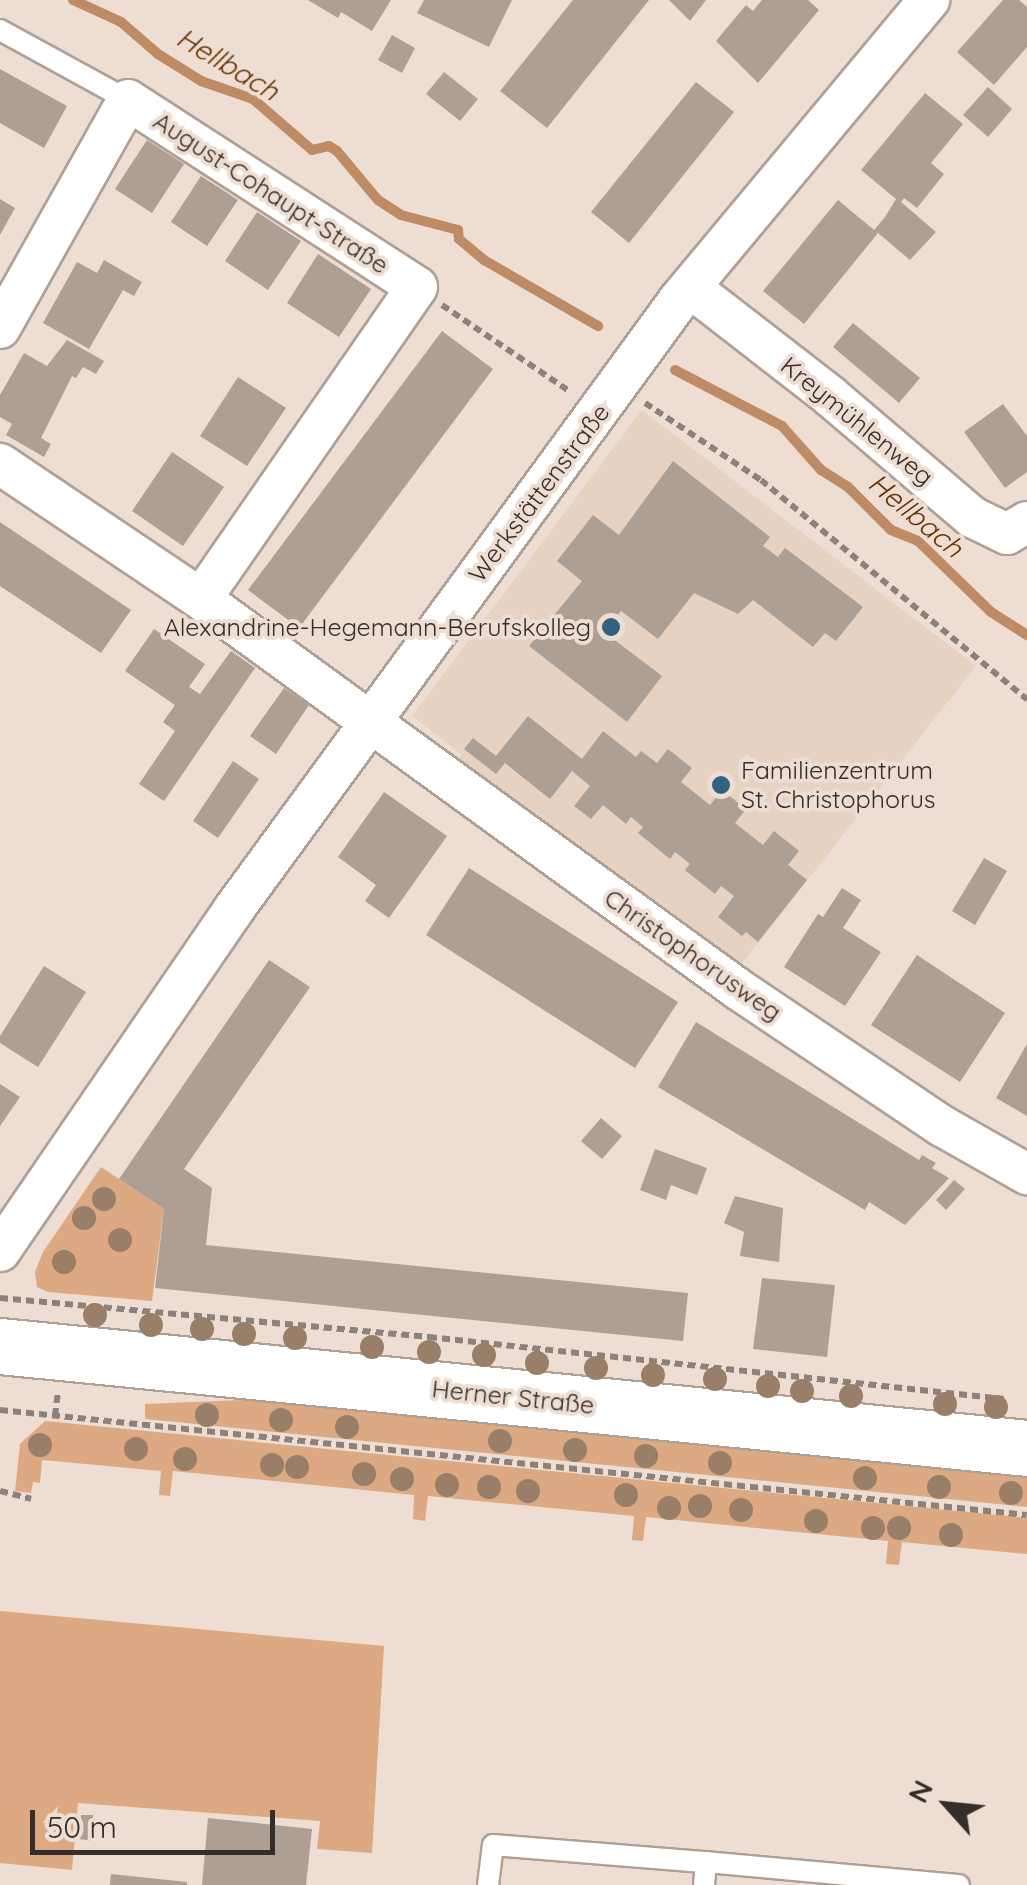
<!DOCTYPE html>
<meta charset="utf-8">
<style>
body{margin:0}
#map{position:relative;width:1027px;height:1885px;overflow:hidden;background:#eeddd2;font-family:Quicksand,sans-serif}
div>[style]{position:absolute}
[style*='--x']{left:calc(var(--x)*1px);top:calc(var(--y)*1px);width:calc(var(--w)*1px);rotate:calc(var(--a)*1deg)}
.built>*{inset:0;background:#e7d1c0}
.green>*{inset:0;background:#dda982}
.stream>*{height:10px;margin:-5px;padding:0 5px;transform-origin:5px;border-radius:5px;background:#bf8b64}
.building>*{inset:0;background:#ae9f94}
.path>*{height:6px;margin-top:-3px;transform-origin:0;background:repeating-linear-gradient(90deg,#8d827b 0 8px,transparent 0 13px)}
.roads{filter:drop-shadow(2px 0 #afa095) drop-shadow(-2px 0 #afa095) drop-shadow(0 2px #afa095) drop-shadow(0 -2px #afa095)}
.lane>*{height:20px;margin:-10px;padding:0 10px;transform-origin:10px;border-radius:10px;background:#fff}
.street>*{height:40px;margin:-20px;padding:0 20px;transform-origin:20px;border-radius:20px;background:#fff}
.secondary>*{height:55px;margin:-27.5px;padding:0 27.5px;transform-origin:27.5px;border-radius:27.5px;background:#fff}
.trees>*{width:24px;height:24px;margin:-12px;border-radius:50%;background:#997e68}
.dots>*{width:28px;height:28px;translate:-50% -50%;box-sizing:border-box;border:5px solid #eeddd2;border-radius:50%}
span{translate:-50% -50%;white-space:nowrap;text-align:center;line-height:1.15;-webkit-text-stroke:8px #eeddd2;paint-order:stroke}
.street-label{font-size:25px;color:#342e2a}
.poi-label{font-size:25px;color:#342e2a}
.right{translate:-100% -50%;text-align:right}
.left{translate:0 -50%;text-align:left}
.water-label{font-size:28px;color:#643301;font-style:italic}
.north{position:absolute;left:897px;top:1755px;width:100px;height:100px;-webkit-text-stroke:8px #eeddd2;paint-order:stroke;rotate:297deg;font-size:28px;font-weight:700;line-height:40px;text-align:center;color:#342e2a}
.north::after{content:'';display:block;margin:auto;width:35px;height:45px;background:#342e2a;clip-path:polygon(50% 0,100% 100%,50% 72%,0 100%)}
.scale{position:absolute;left:30px;top:1810px;width:245px;height:45px;box-sizing:border-box;border:5px solid #342e2a;border-top:0;padding-left:12px;font-size:30px;line-height:35px;white-space:nowrap;color:#342e2a;-webkit-text-stroke:8px #eeddd2;paint-order:stroke}
</style>
<div id="map">
<div class="built">
<i style="clip-path:polygon(642px 410px,976px 666px,740px 966px,533px 821px,456px 761px,461px 754px,412px 716px)"></i>
</div>
<div class="green">
<i style="clip-path:polygon(101px 1167px,164px 1209px,152px 1301px,48px 1292px,37px 1287px,35px 1272px,43px 1252px)"></i>
<i style="clip-path:polygon(241px 1400px,357px 1405px,1027px 1469px,1027px 1507px,145px 1419px,145px 1404px)"></i>
<i style="clip-path:polygon(45px 1421px,1027px 1518px,1027px 1554px,902px 1542px,899px 1565px,886px 1564px,888px 1541px,646px 1517px,643px 1541px,632px 1540px,634px 1516px,428px 1496px,425px 1521px,413px 1519px,414px 1495px,173px 1471px,170px 1496px,159px 1495px,161px 1471px,42px 1460px,40px 1483px,33px 1482px,31px 1493px,15px 1491px,20px 1444px)"></i>
<i style="clip-path:polygon(0 1611px,384px 1646px,372px 1853px,317px 1849px,320px 1821px,78px 1803px,72px 1870px,0 1863px)"></i>
</div>
<div class="stream">
<i style="--x:73;--y:0;--w:53;--a:24.6"></i>
<i style="--x:121;--y:22;--w:49;--a:40.9"></i>
<i style="--x:158;--y:54;--w:51;--a:32.1"></i>
<i style="--x:201;--y:81;--w:55;--a:19.1"></i>
<i style="--x:253;--y:99;--w:78;--a:40.8"></i>
<i style="--x:312;--y:150;--w:17;--a:-13"></i>
<i style="--x:329;--y:146;--w:9;--a:32"></i>
<i style="--x:337;--y:151;--w:64;--a:50.1"></i>
<i style="--x:378;--y:200;--w:27;--a:33"></i>
<i style="--x:401;--y:215;--w:59;--a:14.7"></i>
<i style="--x:458;--y:230;--w:9;--a:84"></i>
<i style="--x:459;--y:239;--w:33;--a:40"></i>
<i style="--x:484;--y:260;--w:132;--a:30.1"></i>
<i style="--x:675;--y:370;--w:121;--a:27.6"></i>
<i style="--x:782;--y:426;--w:59;--a:48.4"></i>
<i style="--x:821;--y:470;--w:32;--a:32"></i>
<i style="--x:848;--y:487;--w:61;--a:45"></i>
<i style="--x:891;--y:530;--w:29;--a:22"></i>
<i style="--x:918;--y:541;--w:102;--a:44.2"></i>
<i style="--x:991;--y:612;--w:43;--a:32.6"></i>
</div>
<div class="building">
<i style="clip-path:polygon(308px 0,391px 0,372px 31px,341px 12px,338px 18px)"></i>
<i style="clip-path:polygon(424px 0,512px 0,489px 47px,417px 13px)"></i>
<i style="clip-path:polygon(573px 0,649px 0,547px 128px,500px 91px)"></i>
<i style="clip-path:polygon(669px 0,706px 0,690px 21px)"></i>
<i style="clip-path:polygon(762px 0,808px 0,819px 10px,758px 83px,716px 41px,746px 5px,753px 11px)"></i>
<i style="clip-path:polygon(1003px 0,1019px 0,1027px 7px,1027px 47px,994px 85px,957px 52px)"></i>
<i style="clip-path:polygon(392px 35px,415px 48px,402px 73px,378px 60px)"></i>
<i style="clip-path:polygon(0 69px,67px 106px,44px 148px,0 123px)"></i>
<i style="clip-path:polygon(444px 72px,478px 99px,460px 121px,426px 94px)"></i>
<i style="clip-path:polygon(696px 82px,734px 112px,629px 243px,591px 212px)"></i>
<i style="clip-path:polygon(988px 87px,1012px 109px,988px 137px,963px 115px)"></i>
<i style="clip-path:polygon(925px 93px,963px 124px,931px 163px,944px 174px,917px 208px,904px 198px,901px 202px,936px 232px,910px 260px,878px 233px,804px 324px,763px 291px,838px 200px,874px 230px,885px 217px,896px 199px,861px 170px)"></i>
<i style="clip-path:polygon(147px 140px,184px 164px,152px 213px,115px 189px)"></i>
<i style="clip-path:polygon(201px 176px,238px 200px,207px 246px,171px 222px)"></i>
<i style="clip-path:polygon(0 199px,15px 208px,0 235px)"></i>
<i style="clip-path:polygon(257px 212px,301px 241px,268px 290px,225px 261px)"></i>
<i style="clip-path:polygon(318px 254px,371px 289px,339px 337px,287px 303px)"></i>
<i style="clip-path:polygon(104px 260px,142px 282px,134px 296px,123px 290px,89px 349px,43px 323px,77px 262px,97px 273px)"></i>
<i style="clip-path:polygon(853px 323px,920px 378px,899px 403px,833px 347px)"></i>
<i style="clip-path:polygon(442px 331px,493px 369px,299px 628px,248px 590px)"></i>
<i style="clip-path:polygon(67px 340px,104px 361px,96px 374px,83px 367px,76px 378px,72px 376px,41px 438px,51px 444px,44px 457px,6px 435px,12px 424px,0 417px,0 395px,24px 353px,47px 366px)"></i>
<i style="clip-path:polygon(238px 377px,286px 408px,247px 466px,200px 436px)"></i>
<i style="clip-path:polygon(1003px 404px,1027px 436px,1027px 472px,1005px 488px,964px 432px)"></i>
<i style="clip-path:polygon(172px 452px,224px 487px,183px 546px,132px 511px)"></i>
<i style="clip-path:polygon(673px 461px,770px 537px,763px 546px,778px 557px,785px 548px,863px 607px,836px 641px,825px 633px,813px 647px,753px 600px,738px 614px,694px 593px,658px 639px,621px 611px,604px 632px,662px 676px,627px 722px,529px 646px,582px 581px,557px 561px,593px 515px,619px 535px)"></i>
<i style="clip-path:polygon(0 522px,131px 610px,101px 653px,0 586px)"></i>
<i style="clip-path:polygon(154px 629px,205px 664px,189px 687px,200px 694px,231px 651px,255px 668px,164px 801px,139px 784px,175px 731px,163px 722px,175px 705px,125px 671px)"></i>
<i style="clip-path:polygon(284px 688px,309px 705px,276px 754px,250px 736px)"></i>
<i style="clip-path:polygon(528px 716px,582px 759px,603px 731px,636px 757px,641px 751px,657px 763px,668px 749px,692px 768px,681px 782px,710px 805px,722px 790px,746px 809px,735px 823px,763px 845px,774px 831px,799px 851px,788px 865px,807px 880px,758px 942px,746px 932px,742px 936px,718px 917px,734px 896px,721px 886px,715px 894px,685px 870px,690px 864px,675px 852px,670px 859px,638px 833px,643px 827px,631px 817px,626px 824px,603px 805px,591px 819px,574px 806px,590px 786px,572px 771px,550px 799px,505px 763px,496px 774px,464px 749px,473px 738px,496px 756px)"></i>
<i style="clip-path:polygon(233px 761px,259px 779px,218px 838px,193px 821px)"></i>
<i style="clip-path:polygon(384px 792px,447px 836px,389px 918px,365px 901px,376px 885px,338px 857px)"></i>
<i style="clip-path:polygon(984px 858px,1007px 871px,975px 925px,952px 911px)"></i>
<i style="clip-path:polygon(469px 868px,678px 1002px,635px 1068px,426px 935px)"></i>
<i style="clip-path:polygon(842px 888px,861px 900px,843px 928px,881px 952px,845px 1006px,784px 967px,818px 914px,823px 917px)"></i>
<i style="clip-path:polygon(917px 955px,1005px 1013px,960px 1082px,871px 1025px)"></i>
<i style="clip-path:polygon(269px 960px,310px 987px,184px 1169px,212px 1188px,206px 1245px,688px 1293px,683px 1341px,155px 1288px,164px 1209px,119px 1179px)"></i>
<i style="clip-path:polygon(44px 966px,86px 992px,38px 1067px,0 1043px,0 1036px)"></i>
<i style="clip-path:polygon(696px 1022px,919px 1160px,922px 1155px,936px 1163px,932px 1168px,949px 1178px,905px 1225px,869px 1202px,865px 1210px,658px 1087px)"></i>
<i style="clip-path:polygon(1027px 1044px,1027px 1116px,996px 1098px)"></i>
<i style="clip-path:polygon(0 1084px,20px 1097px,0 1126px)"></i>
<i style="clip-path:polygon(601px 1118px,622px 1136px,602px 1159px,581px 1141px)"></i>
<i style="clip-path:polygon(655px 1149px,707px 1168px,697px 1195px,671px 1185px,666px 1200px,640px 1190px)"></i>
<i style="clip-path:polygon(954px 1180px,965px 1189px,946px 1210px,936px 1200px)"></i>
<i style="clip-path:polygon(735px 1196px,783px 1208px,779px 1262px,740px 1256px,744px 1232px,724px 1223px)"></i>
<i style="clip-path:polygon(762px 1278px,835px 1285px,827px 1357px,753px 1349px)"></i>
<i style="clip-path:polygon(81px 1815px,93px 1815px,92px 1841px,79px 1839px)"></i>
<i style="clip-path:polygon(208px 1818px,312px 1829px,306px 1885px,202px 1885px)"></i>
<i style="clip-path:polygon(111px 1874px,187px 1882px,187px 1885px,110px 1885px)"></i>
</div>
<div class="path">
<i style="--x:442;--y:305;--w:153;--a:34.1"></i>
<i style="--x:645;--y:403;--w:139;--a:33.6"></i>
<i style="--x:761;--y:480;--w:345;--a:39.5"></i>
<i style="--x:0;--y:1298;--w:431;--a:5.2"></i>
<i style="--x:429;--y:1337;--w:578;--a:6.15"></i>
<i style="--x:0;--y:1410;--w:1032;--a:5.84"></i>
<i style="--x:55;--y:1416;--w:25;--a:-83"></i>
<i style="--x:0;--y:1491;--w:32;--a:14"></i>
</div>
<div class="roads">
<div class="lane">
<i style="--x:0;--y:30;--w:146;--a:28.7"></i>
<i style="--x:706;--y:1862;--w:254;--a:5.2"></i>
<i style="--x:488;--y:1885;--w:40;--a:-82.9"></i>
<i style="--x:493;--y:1845;--w:214;--a:4.6"></i>
<i style="--x:706;--y:1862;--w:23;--a:95"></i>
</div>
<div class="street">
<i style="--x:691;--y:288;--w:176;--a:37.8"></i>
<i style="--x:830;--y:396;--w:187;--a:40.4"></i>
<i style="--x:972;--y:517;--w:39;--a:26"></i>
<i style="--x:1007;--y:534;--w:23;--a:-31"></i>
<i style="--x:0;--y:328;--w:261;--a:-60.7"></i>
<i style="--x:128;--y:100;--w:344;--a:32.9"></i>
<i style="--x:417;--y:287;--w:379;--a:124.7"></i>
<i style="--x:0;--y:464;--w:242;--a:33.9"></i>
<i style="--x:201;--y:599;--w:664;--a:35.99"></i>
<i style="--x:738;--y:989;--w:246;--a:33.9"></i>
<i style="--x:942;--y:1126;--w:98;--a:29.5"></i>
<i style="--x:0;--y:1251;--w:414;--a:-55.6"></i>
<i style="--x:234;--y:909;--w:754;--a:-53.84"></i>
<i style="--x:679;--y:300;--w:391;--a:-50.2"></i>
</div>
<div class="secondary">
<i style="--x:0;--y:1346;--w:1032;--a:5.67"></i>
</div>
</div>
<div class="trees">
<i style="left:104px;top:1199px"></i>
<i style="left:84px;top:1218px"></i>
<i style="left:120px;top:1240px"></i>
<i style="left:64px;top:1262px"></i>
<i style="left:95px;top:1315px"></i>
<i style="left:151px;top:1325px"></i>
<i style="left:202px;top:1329px"></i>
<i style="left:244px;top:1334px"></i>
<i style="left:295px;top:1338px"></i>
<i style="left:372px;top:1347px"></i>
<i style="left:429px;top:1352px"></i>
<i style="left:484px;top:1355px"></i>
<i style="left:537px;top:1363px"></i>
<i style="left:596px;top:1368px"></i>
<i style="left:653px;top:1375px"></i>
<i style="left:715px;top:1379px"></i>
<i style="left:768px;top:1386px"></i>
<i style="left:802px;top:1391px"></i>
<i style="left:851px;top:1396px"></i>
<i style="left:945px;top:1404px"></i>
<i style="left:996px;top:1407px"></i>
<i style="left:207px;top:1415px"></i>
<i style="left:281px;top:1420px"></i>
<i style="left:347px;top:1427px"></i>
<i style="left:500px;top:1441px"></i>
<i style="left:40px;top:1445px"></i>
<i style="left:136px;top:1449px"></i>
<i style="left:575px;top:1450px"></i>
<i style="left:646px;top:1456px"></i>
<i style="left:185px;top:1459px"></i>
<i style="left:720px;top:1463px"></i>
<i style="left:272px;top:1465px"></i>
<i style="left:297px;top:1467px"></i>
<i style="left:364px;top:1474px"></i>
<i style="left:865px;top:1478px"></i>
<i style="left:402px;top:1479px"></i>
<i style="left:447px;top:1485px"></i>
<i style="left:489px;top:1487px"></i>
<i style="left:939px;top:1487px"></i>
<i style="left:528px;top:1491px"></i>
<i style="left:1011px;top:1493px"></i>
<i style="left:626px;top:1495px"></i>
<i style="left:700px;top:1506px"></i>
<i style="left:669px;top:1508px"></i>
<i style="left:741px;top:1510px"></i>
<i style="left:816px;top:1521px"></i>
<i style="left:873px;top:1528px"></i>
<i style="left:899px;top:1528px"></i>
<i style="left:951px;top:1535px"></i>
</div>
<div class="dots">
<i style="left:611px;top:627px;background:#316280"></i>
<i style="left:721px;top:785px;background:#316280"></i>
</div>
<div class="street-label">
<span style="left:271px;top:193px;rotate:33deg">August-Cohaupt-Straße</span>
<span style="left:857px;top:421px;rotate:39deg">Kreymühlenweg</span>
<span style="left:539px;top:493px;rotate:-53deg">Werkstättenstraße</span>
<span style="left:693px;top:955px;rotate:35deg">Christophorusweg</span>
<span style="left:513px;top:1397px;rotate:6deg">Herner Straße</span>
</div>
<div class="poi-label">
<span class="right" style="left:591px;top:627px">Alexandrine-Hegemann-Berufskolleg</span>
<span class="left" style="left:741px;top:785px">Familienzentrum<br>St. Christophorus</span>
</div>
<div class="water-label">
<span style="left:228px;top:64px;rotate:31deg">Hellbach</span>
<span style="left:916px;top:515px;rotate:40deg">Hellbach</span>
</div>
<div class="north">N</div>
<div class="scale">50 m</div>
</div>
